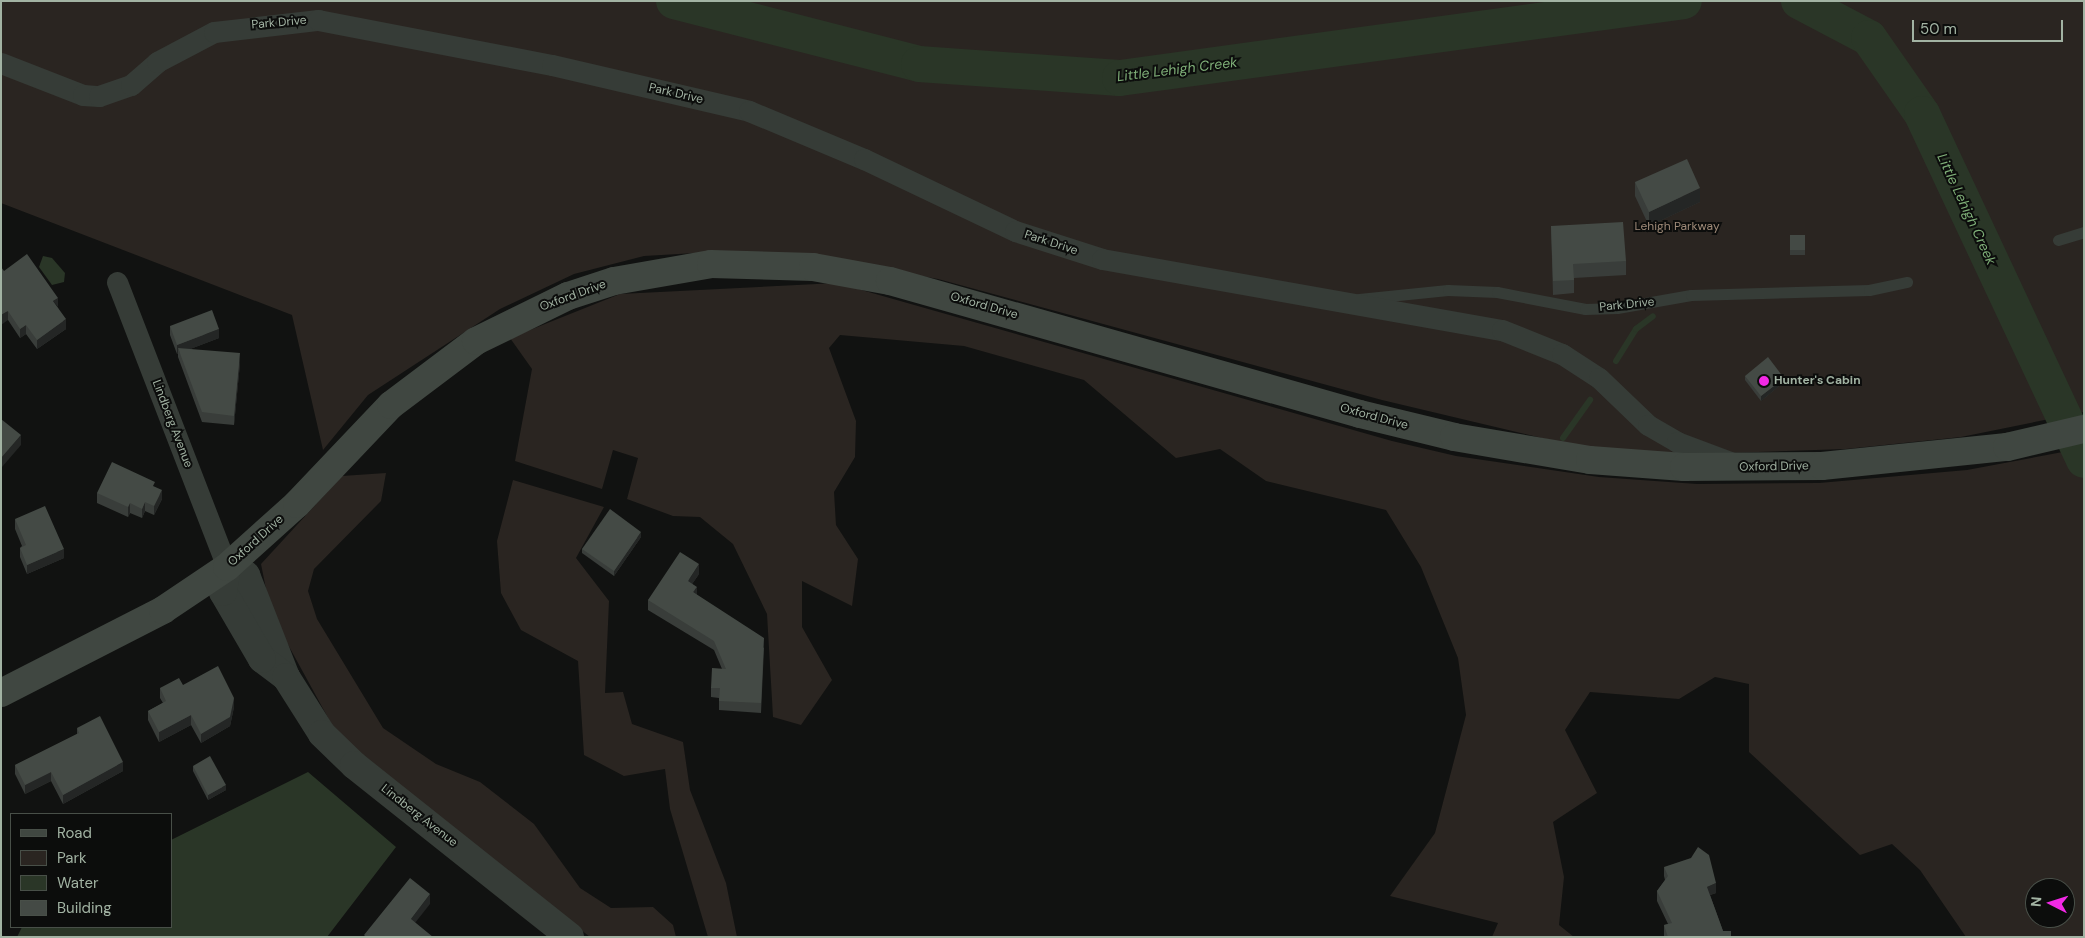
<!DOCTYPE html>
<style>
body{margin:0}
#map{position:relative;width:2085px;height:938px;overflow:hidden;background:#111211;font-family:"DM Sans",sans-serif}
div>[style]{position:absolute}
[style*='--x']{left:calc(var(--x)*1px);top:calc(var(--y)*1px);width:calc(var(--w)*1px);rotate:calc(var(--a)*1deg)}
.green>*{inset:0;background:#2a2521}
.water>*{inset:0;background:#2a3627}
.stream>*{height:6px;margin:-3px;padding:0 3px;transform-origin:3px;border-radius:3px;background:#2a3627}
.river>*{height:36px;margin:-18px;padding:0 18px;transform-origin:18px;border-radius:18px;background:#2a3627}
.service>*{height:11px;margin:-5.5px;padding:0 5.5px;transform-origin:5.5px;border-radius:5.5px;background:#363c37}
.minor>*{height:21px;margin:-10.5px;padding:0 10.5px;transform-origin:10.5px;border-radius:10.5px;background:#363c37}
.tertiary>*{height:28px;margin:-14px;padding:0 14px;transform-origin:14px;border-radius:14px;background:#363c37}
.secondary>*{height:28px;margin:-14px;padding:0 14px;transform-origin:14px;border-radius:14px;background:#404741}
.wall>*{inset:0;background:#393d3a}
.shaded-wall>*{inset:0;background:#242625}
.building>*{inset:0;background:#444a45}
.dots>*{width:14px;height:14px;translate:-50% -50%;box-sizing:border-box;border:2px solid #0c0d0c;border-radius:50%}
span{translate:-50% -50%;white-space:nowrap;text-align:center;line-height:1.15;-webkit-text-stroke:4px #0c0d0c;paint-order:stroke}
.street-label{font-size:12px;color:#a2b3a3}
.park-label{font-size:12px;color:#9f8a78}
.poi-label{font-size:12px;color:#a2b3a3;font-weight:700}
.left{translate:0 -50%;text-align:left}
.water-label{font-size:14px;color:#7faf78;font-style:italic}
.frame{position:absolute;inset:0;border:2px solid #a2b3a3;pointer-events:none}
.legend{position:absolute;left:10px;top:813px;width:162px;height:115px;box-sizing:border-box;background:#0c0d0c;border:1px solid #484f48;margin:0;padding:6px 9px;list-style:none;font-size:15px;color:#a2b3a3}
.legend li{display:flex;align-items:center;gap:10px;height:25px}
.legend b{width:25px;border:1px solid #484f48}
.north{position:absolute;left:2025px;top:878px;width:50px;height:50px;box-sizing:border-box;background:#0c0d0c;border:1px solid #484f48;border-radius:50%;rotate:275deg;font-size:14px;font-weight:700;line-height:20px;text-align:center;color:#a2b3a3}
.north::after{content:'';display:block;margin:auto;width:18px;height:22px;background:#f229e6;clip-path:polygon(50% 0,100% 100%,50% 72%,0 100%)}
.scale{position:absolute;left:1912px;top:20px;width:151px;height:22px;box-sizing:border-box;border:2px solid #a2b3a3;border-top:0;padding-left:6px;font-size:15px;line-height:18px;white-space:nowrap;color:#a2b3a3;-webkit-text-stroke:4px #0c0d0c;paint-order:stroke}
</style>
<div id="map">
<div class="green">
<i style="clip-path:polygon(1px 1px,2084px 1px,2084px 412px,1961px 437px,1846px 449px,1670px 455px,1571px 445px,1382px 400px,938px 279px,819px 258px,713px 252px,644px 256px,574px 274px,500px 309px,368px 395px,323px 450px,292px 315px,1px 203px)"></i>
<i style="clip-path:polygon(evenodd,837px 283px,1392px 441px,1456px 456px,1599px 477px,1697px 484px,1819px 483px,1967px 470px,2084px 448px,2084px 937px,1966px 937px,1920px 870px,1892px 844px,1860px 855px,1749px 752px,1749px 684px,1715px 677px,1679px 699px,1590px 692px,1565px 730px,1597px 793px,1553px 822px,1564px 877px,1559px 925px,1574px 937px,1492px 937px,1498px 923px,1390px 896px,1435px 833px,1466px 715px,1458px 658px,1421px 567px,1386px 510px,1266px 481px,1220px 449px,1176px 458px,1084px 380px,964px 346px,840px 335px,829px 348px,856px 421px,855px 457px,834px 492px,836px 525px,858px 559px,852px 606px,802px 581px,802px 627px,832px 680px,801px 725px,773px 717px,767px 614px,733px 544px,700px 517px,673px 516px,627px 499px,638px 458px,613px 450px,602px 489px,515px 461px,532px 369px,510px 338px,620px 294px,837px 283px,2035px 888px,2065px 888px,2065px 918px,2035px 918px,2035px 888px)"></i>
<i style="clip-path:polygon(386px 473px,381px 501px,314px 569px,308px 591px,317px 619px,383px 728px,436px 764px,480px 782px,534px 824px,580px 888px,611px 908px,653px 907px,673px 925px,676px 937px,590px 937px,338px 736px,286px 641px,268px 599px,261px 564px,342px 476px)"></i>
<i style="clip-path:polygon(513px 480px,604px 507px,576px 558px,609px 601px,605px 693px,623px 692px,632px 724px,683px 742px,690px 790px,726px 883px,737px 937px,708px 937px,670px 809px,665px 769px,624px 776px,584px 755px,578px 661px,521px 630px,501px 593px,497px 541px)"></i>
</div>
<div class="water">
<i style="clip-path:polygon(43px 256px,52px 258px,65px 273px,64px 282px,52px 285px,39px 267px)"></i>
<i style="clip-path:polygon(308px 772px,396px 847px,327px 937px,17px 937px,22px 927px,171px 927px,171px 840px)"></i>
</div>
<div class="stream">
<i style="--x:1616;--y:361;--w:38;--a:-58"></i>
<i style="--x:1636;--y:329;--w:21;--a:-37"></i>
<i style="--x:1563;--y:438;--w:47;--a:-54.6"></i>
</div>
<div class="river">
<i style="--x:674;--y:1;--w:253;--a:14.4"></i>
<i style="--x:919;--y:64;--w:201;--a:4"></i>
<i style="--x:1120;--y:78;--w:569;--a:-7.77"></i>
<i style="--x:1799;--y:1;--w:79;--a:27.9"></i>
<i style="--x:1869;--y:38;--w:93;--a:55.1"></i>
<i style="--x:1922;--y:114;--w:382;--a:64.9"></i>
</div>
<div class="service">
<i style="--x:2058;--y:240;--w:27;--a:-17"></i>
<i style="--x:1359;--y:299;--w:89;--a:-5.8"></i>
<i style="--x:1448;--y:290;--w:49;--a:2.3"></i>
<i style="--x:1497;--y:292;--w:90;--a:10.9"></i>
<i style="--x:1585;--y:309;--w:32;--a:-2"></i>
<i style="--x:1617;--y:308;--w:75;--a:-10"></i>
<i style="--x:1691;--y:295;--w:178;--a:-1.6"></i>
<i style="--x:1869;--y:290;--w:39;--a:-12"></i>
</div>
<div class="minor">
<i style="--x:1;--y:63;--w:88;--a:21.3"></i>
<i style="--x:83;--y:95;--w:16;--a:4"></i>
<i style="--x:99;--y:96;--w:34;--a:-19"></i>
<i style="--x:131;--y:85;--w:35;--a:-41"></i>
<i style="--x:157;--y:62;--w:64;--a:-27.8"></i>
<i style="--x:214;--y:32;--w:105;--a:-6.6"></i>
<i style="--x:318;--y:20;--w:238;--a:10.9"></i>
<i style="--x:552;--y:65;--w:202;--a:13.1"></i>
<i style="--x:749;--y:111;--w:125;--a:22.7"></i>
<i style="--x:864;--y:159;--w:167;--a:25.5"></i>
<i style="--x:1015;--y:231;--w:91;--a:17.8"></i>
<i style="--x:1102;--y:259;--w:406;--a:10.1"></i>
<i style="--x:1502;--y:330;--w:65;--a:21.8"></i>
<i style="--x:1562;--y:354;--w:44;--a:33"></i>
<i style="--x:1599;--y:378;--w:68;--a:43.8"></i>
<i style="--x:1648;--y:425;--w:34;--a:30"></i>
<i style="--x:1677;--y:442;--w:57;--a:20.7"></i>
<i style="--x:117;--y:282;--w:305;--a:68.9"></i>
</div>
<div class="tertiary">
<i style="--x:227;--y:567;--w:21;--a:23"></i>
<i style="--x:246;--y:575;--w:110;--a:68.6"></i>
<i style="--x:286;--y:677;--w:30;--a:-143"></i>
<i style="--x:262;--y:659;--w:78;--a:-120.2"></i>
<i style="--x:223;--y:592;--w:25;--a:-81"></i>
<i style="--x:286;--y:677;--w:67;--a:57.7"></i>
<i style="--x:322;--y:734;--w:45;--a:44.1"></i>
<i style="--x:354;--y:765;--w:276;--a:38.5"></i>
</div>
<div class="secondary">
<i style="--x:1;--y:693;--w:182;--a:-27.1"></i>
<i style="--x:163;--y:610;--w:77;--a:-33.9"></i>
<i style="--x:227;--y:567;--w:94;--a:-42"></i>
<i style="--x:297;--y:504;--w:137;--a:-46.5"></i>
<i style="--x:391;--y:405;--w:106;--a:-37"></i>
<i style="--x:476;--y:341;--w:102;--a:-26.1"></i>
<i style="--x:568;--y:296;--w:48;--a:-18.1"></i>
<i style="--x:614;--y:281;--w:98;--a:-9.9"></i>
<i style="--x:711;--y:264;--w:102;--a:1.7"></i>
<i style="--x:813;--y:267;--w:78;--a:10.3"></i>
<i style="--x:890;--y:281;--w:488;--a:15.8"></i>
<i style="--x:1360;--y:414;--w:97;--a:13.7"></i>
<i style="--x:1454;--y:437;--w:138;--a:9.6"></i>
<i style="--x:1590;--y:460;--w:94;--a:4.3"></i>
<i style="--x:1684;--y:467;--w:138;--a:-0.4"></i>
<i style="--x:1822;--y:466;--w:186;--a:-5.9"></i>
<i style="--x:2007;--y:447;--w:79;--a:-13.2"></i>
</div>
<div class="wall">
<i style="clip-path:polygon(1635px 182px,1700px 202px,1649px 226px,1635px 196px)"></i>
<i style="clip-path:polygon(1551px 226px,1626px 261px,1626px 275px,1574px 278px,1574px 293px,1553px 295px)"></i>
<i style="clip-path:polygon(1790px 235px,1805px 235px,1805px 255px,1790px 255px)"></i>
<i style="clip-path:polygon(4px 271px,58px 308px,66px 329px,37px 349px,26px 334px,20px 338px,8px 320px)"></i>
<i style="clip-path:polygon(170px 326px,219px 338px,190px 349px,240px 363px,234px 425px,202px 422px,178px 357px,178px 353px,177px 354px,170px 335px)"></i>
<i style="clip-path:polygon(1745px 376px,1784px 382px,1761px 401px,1745px 380px)"></i>
<i style="clip-path:polygon(155px 487px,162px 499px,154px 515px,145px 511px,142px 518px,130px 513px,128px 517px,97px 503px,97px 493px)"></i>
<i style="clip-path:polygon(15px 519px,64px 558px,27px 574px,20px 557px,20px 548px,22px 546px,15px 529px)"></i>
<i style="clip-path:polygon(641px 537px,614px 576px,582px 553px,582px 549px)"></i>
<i style="clip-path:polygon(699px 574px,692px 584px,697px 595px,764px 648px,761px 713px,719px 710px,719px 698px,711px 697px,711px 688px,722px 669px,714px 650px,648px 610px,648px 600px)"></i>
<i style="clip-path:polygon(183px 685px,234px 707px,230px 726px,201px 743px,191px 725px,159px 742px,148px 720px,148px 711px,163px 703px,160px 698px,160px 688px)"></i>
<i style="clip-path:polygon(77px 728px,123px 771px,63px 804px,51px 781px,25px 794px,15px 774px,15px 765px,77px 734px)"></i>
<i style="clip-path:polygon(193px 766px,226px 790px,208px 800px,193px 771px)"></i>
<i style="clip-path:polygon(1664px 867px,1716px 893px,1710px 895px,1723px 931px,1731px 937px,1664px 937px,1664px 925px,1668px 924px,1657px 901px,1657px 891px,1665px 880px,1664px 876px)"></i>
</div>
<div class="shaded-wall">
<i style="clip-path:polygon(1700px 188px,1700px 202px,1649px 226px,1649px 212px)"></i>
<i style="clip-path:polygon(58px 298px,58px 307px,53px 301px)"></i>
<i style="clip-path:polygon(8px 311px,8px 320px,1px 325px,1px 315px)"></i>
<i style="clip-path:polygon(66px 319px,66px 329px,37px 349px,37px 340px)"></i>
<i style="clip-path:polygon(26px 325px,26px 334px,20px 338px,20px 329px)"></i>
<i style="clip-path:polygon(219px 329px,219px 338px,180px 353px,178px 348px,178px 353px,177px 354px,177px 345px)"></i>
<i style="clip-path:polygon(240px 353px,240px 363px,234px 425px,234px 416px)"></i>
<i style="clip-path:polygon(1784px 378px,1784px 382px,1761px 401px,1761px 396px)"></i>
<i style="clip-path:polygon(21px 435px,21px 445px,2px 467px,2px 457px)"></i>
<i style="clip-path:polygon(162px 490px,162px 499px,154px 515px,154px 506px)"></i>
<i style="clip-path:polygon(145px 502px,145px 511px,142px 518px,142px 509px)"></i>
<i style="clip-path:polygon(130px 503px,130px 513px,128px 517px,128px 507px)"></i>
<i style="clip-path:polygon(641px 532px,641px 537px,614px 576px,614px 571px)"></i>
<i style="clip-path:polygon(64px 549px,64px 558px,27px 574px,27px 565px)"></i>
<i style="clip-path:polygon(699px 564px,699px 574px,688px 590px,688px 581px)"></i>
<i style="clip-path:polygon(697px 587px,697px 596px,693px 592px)"></i>
<i style="clip-path:polygon(234px 698px,234px 707px,230px 726px,201px 743px,201px 734px)"></i>
<i style="clip-path:polygon(191px 715px,191px 725px,159px 742px,159px 732px)"></i>
<i style="clip-path:polygon(123px 762px,123px 771px,63px 804px,63px 795px)"></i>
<i style="clip-path:polygon(51px 772px,51px 781px,25px 794px,25px 785px)"></i>
<i style="clip-path:polygon(226px 785px,226px 790px,208px 800px,208px 795px)"></i>
<i style="clip-path:polygon(1716px 883px,1716px 893px,1707px 896px,1707px 887px)"></i>
<i style="clip-path:polygon(430px 894px,430px 904px,411px 928px,411px 919px)"></i>
</div>
<div class="building">
<i style="clip-path:polygon(1687px 159px,1700px 188px,1649px 212px,1635px 182px)"></i>
<i style="clip-path:polygon(1623px 222px,1626px 261px,1573px 264px,1574px 280px,1553px 281px,1551px 226px)"></i>
<i style="clip-path:polygon(1790px 235px,1805px 235px,1805px 250px,1790px 250px)"></i>
<i style="clip-path:polygon(27px 254px,58px 298px,53px 301px,66px 319px,37px 340px,26px 325px,20px 329px,8px 311px,1px 315px,1px 267px,4px 271px)"></i>
<i style="clip-path:polygon(212px 310px,219px 329px,177px 345px,170px 326px)"></i>
<i style="clip-path:polygon(178px 348px,240px 353px,234px 416px,202px 412px)"></i>
<i style="clip-path:polygon(1768px 357px,1784px 378px,1761px 396px,1745px 376px)"></i>
<i style="clip-path:polygon(1px 419px,21px 435px,2px 457px,1px 457px)"></i>
<i style="clip-path:polygon(112px 462px,155px 482px,153px 486px,162px 490px,154px 506px,145px 502px,142px 509px,130px 503px,128px 507px,97px 493px)"></i>
<i style="clip-path:polygon(45px 506px,64px 549px,27px 565px,20px 548px,26px 545px,15px 519px)"></i>
<i style="clip-path:polygon(610px 509px,641px 532px,614px 571px,582px 549px)"></i>
<i style="clip-path:polygon(680px 552px,699px 564px,688px 581px,697px 587px,693px 592px,764px 638px,761px 703px,719px 701px,720px 688px,711px 688px,712px 668px,726px 669px,714px 641px,648px 600px)"></i>
<i style="clip-path:polygon(218px 666px,234px 698px,230px 717px,201px 734px,191px 715px,159px 732px,148px 711px,166px 701px,160px 688px,179px 678px,183px 685px)"></i>
<i style="clip-path:polygon(100px 716px,123px 762px,63px 795px,51px 772px,25px 785px,15px 765px,79px 733px,77px 728px)"></i>
<i style="clip-path:polygon(210px 756px,226px 785px,208px 795px,193px 766px)"></i>
<i style="clip-path:polygon(1698px 847px,1709px 855px,1716px 883px,1707px 887px,1723px 931px,1731px 931px,1731px 937px,1668px 937px,1664px 925px,1672px 923px,1657px 891px,1668px 876px,1664px 867px,1691px 858px)"></i>
<i style="clip-path:polygon(410px 878px,430px 894px,411px 919px,433px 937px,366px 937px,364px 935px)"></i>
</div>
<div class="dots">
<i style="left:1764px;top:381px;background:#f229e6"></i>
</div>
<div class="street-label">
<span style="left:279px;top:23px;rotate:-5deg">Park Drive</span>
<span style="left:676px;top:94px;rotate:13deg">Park Drive</span>
<span style="left:1051px;top:243px;rotate:18deg">Park Drive</span>
<span style="left:573px;top:296px;rotate:-20deg">Oxford Drive</span>
<span style="left:1627px;top:305px;rotate:-6deg">Park Drive</span>
<span style="left:984px;top:306px;rotate:16deg">Oxford Drive</span>
<span style="left:1374px;top:417px;rotate:15deg">Oxford Drive</span>
<span style="left:172px;top:424px;rotate:69deg">Lindberg Avenue</span>
<span style="left:1774px;top:467px;rotate:-1deg">Oxford Drive</span>
<span style="left:256px;top:541px;rotate:-42deg">Oxford Drive</span>
<span style="left:419px;top:816px;rotate:38deg">Lindberg Avenue</span>
</div>
<div class="park-label">
<span style="left:1677px;top:227px">Lehigh Parkway</span>
</div>
<div class="poi-label">
<span class="left" style="left:1774px;top:381px">Hunter's Cabin</span>
</div>
<div class="water-label">
<span style="left:1177px;top:69px;rotate:-7deg">Little Lehigh Creek</span>
<span style="left:1967px;top:209px;rotate:65deg">Little Lehigh Creek</span>
</div>
<div class="frame"></div>
<ul class="legend">
<li><b style="height:6px;background:#404741"></b>Road</li>
<li><b style="height:14px;background:#2a2521"></b>Park</li>
<li><b style="height:14px;background:#2a3627"></b>Water</li>
<li><b style="height:14px;background:#444a45"></b>Building</li>
</ul>
<div class="north">N</div>
<div class="scale">50 m</div>
</div>
